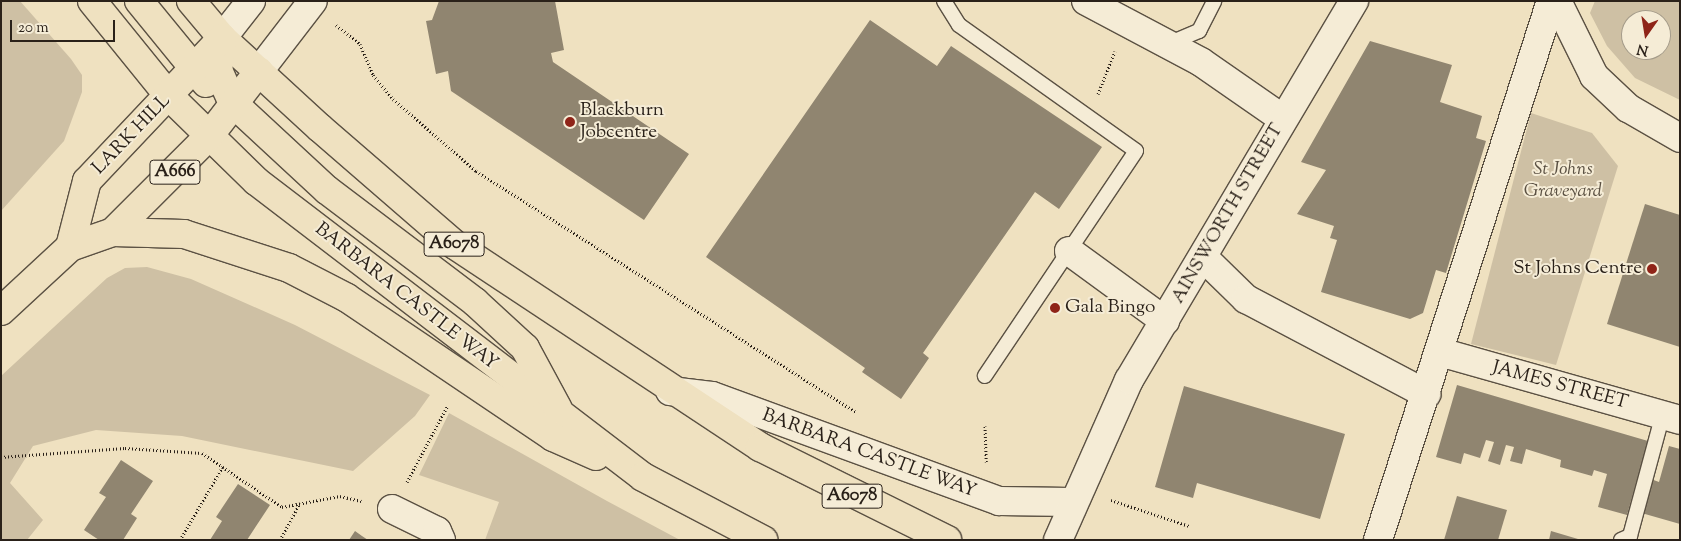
<!DOCTYPE html>
<style>
body{margin:0}
#map{position:relative;width:1681px;height:541px;overflow:hidden;background:#efe1c0;font-family:"Sorts Mill Goudy",serif}
div>[style]{position:absolute}
[style*='--x']{left:calc(var(--x)*1px);top:calc(var(--y)*1px);width:calc(var(--w)*1px);rotate:calc(var(--a)*1deg)}
.green>*{inset:0;background:#cec0a4}
.building>*{inset:0;background:#908570}
.path>*{height:3px;margin-top:-1.5px;transform-origin:0;background:repeating-linear-gradient(90deg,#2a2119 0 1px,transparent 0 3.5px)}
.roads{filter:drop-shadow(1px 0 #5b5143) drop-shadow(-1px 0 #5b5143) drop-shadow(0 1px #5b5143) drop-shadow(0 -1px #5b5143)}
.service>*{height:14px;margin:-7px;padding:0 7px;transform-origin:7px;border-radius:7px;background:#f5ecd6}
.minor>*{height:28px;margin:-14px;padding:0 14px;transform-origin:14px;border-radius:14px;background:#f5ecd6}
.trunk>*{height:28px;margin:-14px;padding:0 14px;transform-origin:14px;border-radius:14px;background:#efe1c0}
.dots>*{width:14px;height:14px;translate:-50% -50%;box-sizing:border-box;border:2px solid #f5ecd6;border-radius:50%}
span{translate:-50% -50%;white-space:nowrap;text-align:center;line-height:1.15;-webkit-text-stroke:4px #f5ecd6;paint-order:stroke}
.shield-label span{padding:1px 4px;background:#f5ecd6;border:1px solid;border-radius:4px;-webkit-text-stroke-width:0}
.shield-label{font-size:18px;color:#2a2119;font-weight:700}
.poi-label{font-size:19px;color:#2a2119}
.left{translate:0 -50%;text-align:left}
.right{translate:-100% -50%;text-align:right}
.street-label{font-size:19px;color:#2a2119}
.park-label{font-size:19px;color:#5b5143;font-style:italic}
.frame{position:absolute;inset:0;border:2px solid #2a2119;pointer-events:none}
.north{position:absolute;left:1621px;top:10px;width:50px;height:50px;box-sizing:border-box;background:#f5ecd6;border:1px solid #a49b8a;border-radius:50%;rotate:193deg;font-size:14px;font-weight:700;line-height:20px;text-align:center;color:#2a2119}
.north::after{content:'';display:block;margin:auto;width:18px;height:22px;background:#8f2418;clip-path:polygon(50% 0,100% 100%,50% 72%,0 100%)}
.scale{position:absolute;left:10px;top:20px;width:105px;height:22px;box-sizing:border-box;border:2px solid #2a2119;border-top:0;padding-left:6px;font-size:15px;line-height:18px;white-space:nowrap;color:#2a2119;-webkit-text-stroke:4px #f5ecd6;paint-order:stroke}
</style>
<div id="map">
<div class="green">
<i style="clip-path:polygon(1px 1px,20px 1px,71px 59px,82px 75px,82px 92px,64px 141px,1px 211px)"></i>
<i style="clip-path:polygon(evenodd,1595px 1px,1680px 1px,1680px 100px,1635px 78px,1607px 46px,1590px 13px,1595px 1px,1631px 20px,1661px 20px,1661px 50px,1631px 50px,1631px 20px)"></i>
<i style="clip-path:polygon(1531px 113px,1592px 133px,1618px 166px,1556px 365px,1471px 344px)"></i>
<i style="clip-path:polygon(147px 267px,191px 279px,295px 325px,430px 395px,415px 416px,353px 471px,182px 436px,96px 430px,33px 446px,10px 483px,43px 520px,27px 540px,1px 540px,1px 376px,107px 278px,125px 268px)"></i>
<i style="clip-path:polygon(449px 413px,607px 501px,680px 540px,485px 540px,499px 502px,419px 475px)"></i>
</div>
<div class="building">
<i style="clip-path:polygon(439px 1px,555px 1px,564px 50px,551px 53px,553px 62px,689px 154px,644px 220px,451px 91px,448px 71px,436px 74px,426px 21px,432px 20px)"></i>
<i style="clip-path:polygon(870px 20px,937px 66px,951px 46px,1102px 147px,1059px 209px,1035px 192px,923px 353px,929px 358px,901px 399px,862px 372px,865px 368px,706px 257px)"></i>
<i style="clip-path:polygon(1370px 41px,1452px 65px,1440px 102px,1482px 116px,1476px 138px,1486px 141px,1446px 273px,1436px 270px,1423px 313px,1410px 319px,1321px 292px,1337px 240px,1330px 238px,1334px 226px,1297px 214px,1326px 170px,1301px 162px)"></i>
<i style="clip-path:polygon(1645px 204px,1680px 215px,1680px 347px,1607px 324px)"></i>
<i style="clip-path:polygon(1457px 385px,1648px 441px,1627px 515px,1598px 507px,1607px 474px,1594px 470px,1592px 476px,1560px 467px,1561px 460px,1526px 449px,1522px 464px,1510px 461px,1514px 447px,1506px 445px,1500px 465px,1488px 461px,1494px 442px,1486px 440px,1480px 458px,1464px 453px,1461px 464px,1436px 457px)"></i>
<i style="clip-path:polygon(1184px 386px,1345px 434px,1320px 519px,1197px 483px,1193px 498px,1155px 487px)"></i>
<i style="clip-path:polygon(1669px 446px,1680px 449px,1680px 524px,1638px 512px,1648px 478px,1659px 482px)"></i>
<i style="clip-path:polygon(121px 460px,153px 481px,131px 514px,137px 518px,123px 540px,99px 540px,84px 530px,106px 497px,99px 493px)"></i>
<i style="clip-path:polygon(238px 484px,270px 505px,247px 540px,210px 540px,222px 521px,216px 517px)"></i>
<i style="clip-path:polygon(1457px 496px,1507px 510px,1498px 540px,1444px 540px)"></i>
<i style="clip-path:polygon(355px 531px,362px 536px,368px 540px,349px 540px)"></i>
<i style="clip-path:polygon(1551px 531px,1578px 539px,1578px 540px,1549px 540px)"></i>
</div>
<div class="path">
<i style="--x:336;--y:25;--w:31;--a:38"></i>
<i style="--x:360;--y:44;--w:34;--a:67"></i>
<i style="--x:373;--y:75;--w:31;--a:50"></i>
<i style="--x:393;--y:99;--w:110;--a:40.9"></i>
<i style="--x:476;--y:171;--w:450;--a:32.4"></i>
<i style="--x:1098;--y:94;--w:46;--a:-68.4"></i>
<i style="--x:985;--y:426;--w:36;--a:88"></i>
<i style="--x:1;--y:457;--w:124;--a:-4.2"></i>
<i style="--x:125;--y:448;--w:77;--a:3.7"></i>
<i style="--x:202;--y:453;--w:97;--a:34"></i>
<i style="--x:282;--y:507;--w:59;--a:-10.7"></i>
<i style="--x:340;--y:496;--w:22;--a:13"></i>
<i style="--x:407;--y:482;--w:87;--a:-62"></i>
<i style="--x:1111;--y:500;--w:82;--a:18.4"></i>
<i style="--x:180;--y:540;--w:86;--a:-59.8"></i>
<i style="--x:280;--y:540;--w:42;--a:-61.6"></i>
</div>
<div class="roads">
<div class="service">
<i style="--x:944;--y:1;--w:28;--a:58"></i>
<i style="--x:959;--y:25;--w:217;--a:35.4"></i>
<i style="--x:1136;--y:151;--w:271;--a:123.9"></i>
<i style="--x:1168;--y:44;--w:34;--a:-23"></i>
<i style="--x:1199;--y:31;--w:34;--a:-63"></i>
<i style="--x:1621;--y:540;--w:10;--a:-24"></i>
<i style="--x:1630;--y:536;--w:126;--a:-74.9"></i>
</div>
<div class="minor">
<i style="--x:1086;--y:1;--w:130;--a:27.9"></i>
<i style="--x:1201;--y:62;--w:100;--a:34.8"></i>
<i style="--x:1557;--y:1;--w:84;--a:63.7"></i>
<i style="--x:1594;--y:76;--w:47;--a:43.3"></i>
<i style="--x:1628;--y:108;--w:60;--a:30"></i>
<i style="--x:222;--y:38;--w:47;--a:-51.9"></i>
<i style="--x:259;--y:71;--w:88;--a:-52.4"></i>
<i style="--x:1069;--y:251;--w:119;--a:36.1"></i>
<i style="--x:1204;--y:258;--w:59;--a:44.3"></i>
<i style="--x:1246;--y:299;--w:204;--a:27.8"></i>
<i style="--x:1440;--y:352;--w:249;--a:15.8"></i>
<i style="--x:670;--y:391;--w:42;--a:6.8"></i>
<i style="--x:712;--y:396;--w:306;--a:20.1"></i>
<i style="--x:999;--y:501;--w:72;--a:0.8"></i>
<i style="--x:392;--y:509;--w:50;--a:26.1"></i>
<i style="--x:437;--y:531;--w:10;--a:66"></i>
<i style="--x:1058;--y:540;--w:175;--a:-66.1"></i>
<i style="--x:1129;--y:380;--w:441;--a:-59.3"></i>
<i style="--x:1378;--y:540;--w:566;--a:-72.21"></i>
</div>
<div class="trunk">
<i style="--x:92;--y:1;--w:122;--a:51"></i>
<i style="--x:169;--y:96;--w:122;--a:44.3"></i>
<i style="--x:256;--y:181;--w:487;--a:37.4"></i>
<i style="--x:643;--y:477;--w:136;--a:27.7"></i>
<i style="--x:139;--y:1;--w:106;--a:50.7"></i>
<i style="--x:191;--y:1;--w:48;--a:50"></i>
<i style="--x:222;--y:38;--w:133;--a:42.6"></i>
<i style="--x:320;--y:128;--w:179;--a:40.9"></i>
<i style="--x:455;--y:245;--w:366;--a:33.5"></i>
<i style="--x:760;--y:447;--w:209;--a:26.4"></i>
<i style="--x:222;--y:38;--w:32;--a:97"></i>
<i style="--x:218;--y:70;--w:36;--a:66"></i>
<i style="--x:233;--y:103;--w:128;--a:42.8"></i>
<i style="--x:327;--y:190;--w:186;--a:37.1"></i>
<i style="--x:475;--y:302;--w:68;--a:42.6"></i>
<i style="--x:525;--y:348;--w:69;--a:61.6"></i>
<i style="--x:113;--y:232;--w:71;--a:1.6"></i>
<i style="--x:184;--y:234;--w:110;--a:17.9"></i>
<i style="--x:289;--y:268;--w:65;--a:27.3"></i>
<i style="--x:347;--y:298;--w:249;--a:34"></i>
<i style="--x:553;--y:437;--w:47;--a:23.8"></i>
<i style="--x:70;--y:247;--w:68;--a:-75.6"></i>
<i style="--x:87;--y:181;--w:197;--a:-46.6"></i>
<i style="--x:1;--y:311;--w:94;--a:-42.8"></i>
<i style="--x:70;--y:247;--w:46;--a:-19.2"></i>
<i style="--x:113;--y:232;--w:136;--a:-45"></i>
<i style="--x:209;--y:136;--w:82;--a:-52.4"></i>
</div>
</div>
<div class="dots">
<i style="left:570px;top:122px;background:#8f2418"></i>
<i style="left:1652px;top:269px;background:#8f2418"></i>
<i style="left:1055px;top:308px;background:#8f2418"></i>
</div>
<div class="shield-label">
<span style="left:175px;top:172px">A666</span>
<span style="left:454px;top:244px">A6078</span>
<span style="left:852px;top:496px">A6078</span>
</div>
<div class="poi-label">
<span class="left" style="left:580px;top:122px">Blackburn<br>Jobcentre</span>
<span class="right" style="left:1642px;top:269px">St Johns Centre</span>
<span class="left" style="left:1065px;top:308px">Gala Bingo</span>
</div>
<div class="street-label">
<span style="left:132px;top:135px;rotate:-46deg">LARK HILL</span>
<span style="left:1228px;top:214px;rotate:-60deg">AINSWORTH STREET</span>
<span style="left:406px;top:297px;rotate:38deg">BARBARA CASTLE WAY</span>
<span style="left:1560px;top:386px;rotate:15deg">JAMES STREET</span>
<span style="left:869px;top:454px;rotate:20deg">BARBARA CASTLE WAY</span>
</div>
<div class="park-label">
<span style="left:1563px;top:181px">St Johns<br>Graveyard</span>
</div>
<div class="frame"></div>
<div class="north">N</div>
<div class="scale">20 m</div>
</div>
